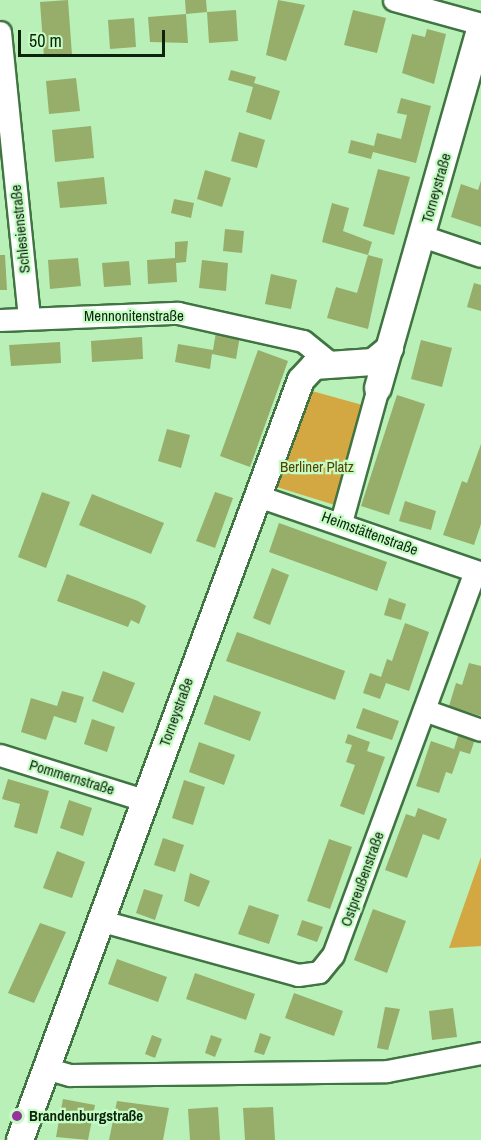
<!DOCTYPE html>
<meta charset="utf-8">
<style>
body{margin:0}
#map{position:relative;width:481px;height:1140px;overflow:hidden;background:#b8f0b8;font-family:"Archivo Narrow",sans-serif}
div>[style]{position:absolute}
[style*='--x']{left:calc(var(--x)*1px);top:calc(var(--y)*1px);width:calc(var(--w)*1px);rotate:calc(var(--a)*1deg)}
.green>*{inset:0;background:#d3a741}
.building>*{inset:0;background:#96ae6a}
.roads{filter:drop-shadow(2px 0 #407442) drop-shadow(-2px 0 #407442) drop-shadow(0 2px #407442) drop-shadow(0 -2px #407442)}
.minor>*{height:21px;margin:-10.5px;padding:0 10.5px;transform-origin:10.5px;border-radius:10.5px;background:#fff}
.tertiary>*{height:26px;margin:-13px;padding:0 13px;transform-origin:13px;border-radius:13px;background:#fff}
.dots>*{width:16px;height:16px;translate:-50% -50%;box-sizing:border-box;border:3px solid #c5fdc4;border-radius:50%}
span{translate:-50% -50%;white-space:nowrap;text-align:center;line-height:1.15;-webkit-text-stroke:4.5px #c5fdc4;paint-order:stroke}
.street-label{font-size:15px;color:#0d230e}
.park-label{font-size:15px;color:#563f02}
.poi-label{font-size:15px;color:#0d230e;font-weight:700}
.left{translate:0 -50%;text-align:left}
.scale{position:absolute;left:18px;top:30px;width:147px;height:27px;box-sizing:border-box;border:3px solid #0d230e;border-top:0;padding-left:8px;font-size:18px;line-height:21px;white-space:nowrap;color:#0d230e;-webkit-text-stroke:4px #c5fdc4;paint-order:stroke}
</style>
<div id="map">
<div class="green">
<i style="clip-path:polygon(312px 391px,366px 406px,338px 506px,277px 487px)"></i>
<i style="clip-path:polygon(481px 857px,481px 946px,449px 948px)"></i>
</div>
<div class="building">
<i style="clip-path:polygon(68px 0,72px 55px,44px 57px,40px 2px)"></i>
<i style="clip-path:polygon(185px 0,206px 0,207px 12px,236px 10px,238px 41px,209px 43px,207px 12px,186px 14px)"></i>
<i style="clip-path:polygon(278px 0,305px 5px,286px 61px,266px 55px)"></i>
<i style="clip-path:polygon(353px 10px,386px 18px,377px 53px,344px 45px)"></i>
<i style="clip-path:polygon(186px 14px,188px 43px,150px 42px,148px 17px)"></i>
<i style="clip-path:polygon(134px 18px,136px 47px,110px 49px,108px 20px)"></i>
<i style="clip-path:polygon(427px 29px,446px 34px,434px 84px,402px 73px,412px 34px,425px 37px)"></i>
<i style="clip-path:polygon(231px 70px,256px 77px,254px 83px,280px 91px,271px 120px,246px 112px,253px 87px,228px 80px)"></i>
<i style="clip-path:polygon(76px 78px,80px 111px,49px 114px,46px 81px)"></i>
<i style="clip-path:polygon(401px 98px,431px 106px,416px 163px,373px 152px,371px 159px,348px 153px,351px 140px,374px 146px,377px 133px,401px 139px,407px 115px,397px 113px)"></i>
<i style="clip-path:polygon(91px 126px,94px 158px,55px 162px,52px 130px)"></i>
<i style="clip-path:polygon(239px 132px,265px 140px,257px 168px,231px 161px)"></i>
<i style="clip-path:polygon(378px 169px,410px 177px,394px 235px,363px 226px)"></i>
<i style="clip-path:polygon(205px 170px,231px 178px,222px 207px,197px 199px)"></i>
<i style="clip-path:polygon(104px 177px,107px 204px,60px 208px,57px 182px)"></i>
<i style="clip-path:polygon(481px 181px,481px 227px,451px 217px,461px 184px,478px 190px)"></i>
<i style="clip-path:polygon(174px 199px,194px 203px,191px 218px,171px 213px)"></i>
<i style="clip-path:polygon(332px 203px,349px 208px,343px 231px,372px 242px,368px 255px,322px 242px)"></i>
<i style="clip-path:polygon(225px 229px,244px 231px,242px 253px,223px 251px)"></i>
<i style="clip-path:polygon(188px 241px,186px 262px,176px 263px,177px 282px,148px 284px,147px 260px,175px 258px,175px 242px)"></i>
<i style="clip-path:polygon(0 255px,5px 255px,7px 290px,0 290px)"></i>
<i style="clip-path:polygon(368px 255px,383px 259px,368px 329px,327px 318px,336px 287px,357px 293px)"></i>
<i style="clip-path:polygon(78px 258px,81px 286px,50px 289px,48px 260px)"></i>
<i style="clip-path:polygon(202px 260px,228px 263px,226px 291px,199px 288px)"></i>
<i style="clip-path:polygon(129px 261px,131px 285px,104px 287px,102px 263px)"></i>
<i style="clip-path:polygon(271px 274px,297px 280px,291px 309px,265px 304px)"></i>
<i style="clip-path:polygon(474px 283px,481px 285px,481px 311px,467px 307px)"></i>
<i style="clip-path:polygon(216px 332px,240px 336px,236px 359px,212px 354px,210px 369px,175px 362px,178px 344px,213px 350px)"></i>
<i style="clip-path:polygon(142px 337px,143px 359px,92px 362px,91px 341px)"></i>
<i style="clip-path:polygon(421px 340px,452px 348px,442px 387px,411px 379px)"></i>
<i style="clip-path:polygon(60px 342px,61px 363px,11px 366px,9px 345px)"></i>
<i style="clip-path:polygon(258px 350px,288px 361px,250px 467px,220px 456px)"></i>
<i style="clip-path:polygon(397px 395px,425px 404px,389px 515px,361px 506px)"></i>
<i style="clip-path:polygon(167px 429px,190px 435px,181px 468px,158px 461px)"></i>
<i style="clip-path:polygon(481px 444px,481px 524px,474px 545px,443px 535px,462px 481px,467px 483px)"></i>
<i style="clip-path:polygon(42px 492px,70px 502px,46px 568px,18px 557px)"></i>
<i style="clip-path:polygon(215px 492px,233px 498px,215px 548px,196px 541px)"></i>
<i style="clip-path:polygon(92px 494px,164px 523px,151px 554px,79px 525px)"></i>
<i style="clip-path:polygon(405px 501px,436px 511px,431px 530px,399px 521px)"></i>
<i style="clip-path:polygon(279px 523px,387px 562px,377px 591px,269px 552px)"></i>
<i style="clip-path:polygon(272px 568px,289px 575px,270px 625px,253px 618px)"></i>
<i style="clip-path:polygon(67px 574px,138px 601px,146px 606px,139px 624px,131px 620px,128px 627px,57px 601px)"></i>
<i style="clip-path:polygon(389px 598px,406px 604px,401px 620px,384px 615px)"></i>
<i style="clip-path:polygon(405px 623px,429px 632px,409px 691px,386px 683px,380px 699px,363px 693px,370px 673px,381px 677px,387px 659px,392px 661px)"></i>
<i style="clip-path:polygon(237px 632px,345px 671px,335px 700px,226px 661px)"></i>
<i style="clip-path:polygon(469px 663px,481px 666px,481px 716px,449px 706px,456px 683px,462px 685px)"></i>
<i style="clip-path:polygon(103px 671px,135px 683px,123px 713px,92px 701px)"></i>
<i style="clip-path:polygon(62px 691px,84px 697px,76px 723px,54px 716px,46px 740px,21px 732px,31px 698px,57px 706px)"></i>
<i style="clip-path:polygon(214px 695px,261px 712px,250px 741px,204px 724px)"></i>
<i style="clip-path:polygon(363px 708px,399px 721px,392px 740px,356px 728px)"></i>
<i style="clip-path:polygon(92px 719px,115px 727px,107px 752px,84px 744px)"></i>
<i style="clip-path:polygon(459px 733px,475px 739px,470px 754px,460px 751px,452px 774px,446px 772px,439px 793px,416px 786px,431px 741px,454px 749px)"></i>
<i style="clip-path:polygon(348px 734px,370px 742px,367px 751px,385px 757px,364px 815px,340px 806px,355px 765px,346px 762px,352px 745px,345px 743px)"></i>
<i style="clip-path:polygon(199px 742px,235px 755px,224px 785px,189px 772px)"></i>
<i style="clip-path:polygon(8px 779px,49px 791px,37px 834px,14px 827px,20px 804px,2px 799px)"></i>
<i style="clip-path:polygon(184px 780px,205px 787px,193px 825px,172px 818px)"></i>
<i style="clip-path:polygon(69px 800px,92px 808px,83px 836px,60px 828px)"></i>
<i style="clip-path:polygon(418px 808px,447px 819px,439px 840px,423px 834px,407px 878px,385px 870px,406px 814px,415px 817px)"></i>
<i style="clip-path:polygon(163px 838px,184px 845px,175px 872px,154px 865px)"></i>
<i style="clip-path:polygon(329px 839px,352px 847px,330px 909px,307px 901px)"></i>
<i style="clip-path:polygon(57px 851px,85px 862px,72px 898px,43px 888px)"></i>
<i style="clip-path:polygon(190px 873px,210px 881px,199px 907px,184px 901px)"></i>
<i style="clip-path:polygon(144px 889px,163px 895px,155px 920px,136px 913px)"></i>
<i style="clip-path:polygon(249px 905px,279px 915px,269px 944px,238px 934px)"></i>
<i style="clip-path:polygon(373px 909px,406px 921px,387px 973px,354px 960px)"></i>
<i style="clip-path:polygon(302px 920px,323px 927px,317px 942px,297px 935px)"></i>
<i style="clip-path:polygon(40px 923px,66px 932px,34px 1003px,8px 993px)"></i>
<i style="clip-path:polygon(117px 959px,167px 977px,158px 1002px,108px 984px)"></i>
<i style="clip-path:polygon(195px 973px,255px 994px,246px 1020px,186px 999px)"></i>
<i style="clip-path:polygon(294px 993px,343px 1011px,334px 1036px,285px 1018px)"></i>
<i style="clip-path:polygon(385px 1007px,400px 1009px,388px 1050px,377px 1048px)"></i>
<i style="clip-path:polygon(453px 1008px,457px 1037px,432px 1040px,429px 1011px)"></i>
<i style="clip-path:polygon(260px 1033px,271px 1037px,264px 1055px,254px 1052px)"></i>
<i style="clip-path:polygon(152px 1035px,162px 1039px,155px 1058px,145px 1054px)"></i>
<i style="clip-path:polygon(211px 1035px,222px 1039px,215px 1057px,205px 1053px)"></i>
<i style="clip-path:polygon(63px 1099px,95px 1105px,88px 1140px,56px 1137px)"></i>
<i style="clip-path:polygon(117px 1101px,169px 1108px,163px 1140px,109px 1140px)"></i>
<i style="clip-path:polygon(218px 1107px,220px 1140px,190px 1140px,188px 1109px)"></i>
<i style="clip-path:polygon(273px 1107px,275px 1140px,245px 1140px,243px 1108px)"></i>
</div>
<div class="roads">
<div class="minor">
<i style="--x:394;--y:0;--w:90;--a:15.4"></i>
<i style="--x:0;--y:32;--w:287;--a:84.2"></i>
<i style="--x:422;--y:236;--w:62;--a:18.7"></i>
<i style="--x:0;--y:320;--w:178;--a:-2.3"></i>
<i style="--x:178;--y:313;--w:128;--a:12.6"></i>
<i style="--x:303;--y:341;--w:35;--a:39"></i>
<i style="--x:258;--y:496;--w:236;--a:19"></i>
<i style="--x:341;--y:522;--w:139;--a:-74.6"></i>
<i style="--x:424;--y:710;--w:60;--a:19.3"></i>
<i style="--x:0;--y:755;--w:151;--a:17.4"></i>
<i style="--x:102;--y:921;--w:203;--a:15.4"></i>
<i style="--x:298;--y:975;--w:21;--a:-8"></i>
<i style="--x:319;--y:972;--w:22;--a:-51"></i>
<i style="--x:333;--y:955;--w:409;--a:-69.7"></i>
<i style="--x:45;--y:1068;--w:26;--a:16"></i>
<i style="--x:70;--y:1075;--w:317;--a:-0.7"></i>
<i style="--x:387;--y:1071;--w:96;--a:-10.8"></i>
</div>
<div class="tertiary">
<i style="--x:378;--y:388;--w:375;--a:-74.1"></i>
<i style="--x:20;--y:1140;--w:810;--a:-69.71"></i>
<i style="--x:301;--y:380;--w:19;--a:-47"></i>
<i style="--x:314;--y:366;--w:59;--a:-3.9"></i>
<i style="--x:373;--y:362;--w:22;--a:-39"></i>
</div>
</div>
<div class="dots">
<i style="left:17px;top:1116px;background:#94349c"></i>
</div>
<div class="street-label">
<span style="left:436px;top:188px;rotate:-74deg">Torneystraße</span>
<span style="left:20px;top:229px;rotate:-96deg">Schlesienstraße</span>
<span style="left:134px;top:316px">Mennonitenstraße</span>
<span style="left:370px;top:533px;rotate:20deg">Heimstättenstraße</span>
<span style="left:176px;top:712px;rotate:-70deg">Torneystraße</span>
<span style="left:72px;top:777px;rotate:17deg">Pommernstraße</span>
<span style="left:362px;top:879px;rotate:-70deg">Ostpreußenstraße</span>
</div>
<div class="park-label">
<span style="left:317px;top:467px">Berliner Platz</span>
</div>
<div class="poi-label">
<span class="left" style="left:29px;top:1116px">Brandenburgstraße</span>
</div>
<div class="scale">50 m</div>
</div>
